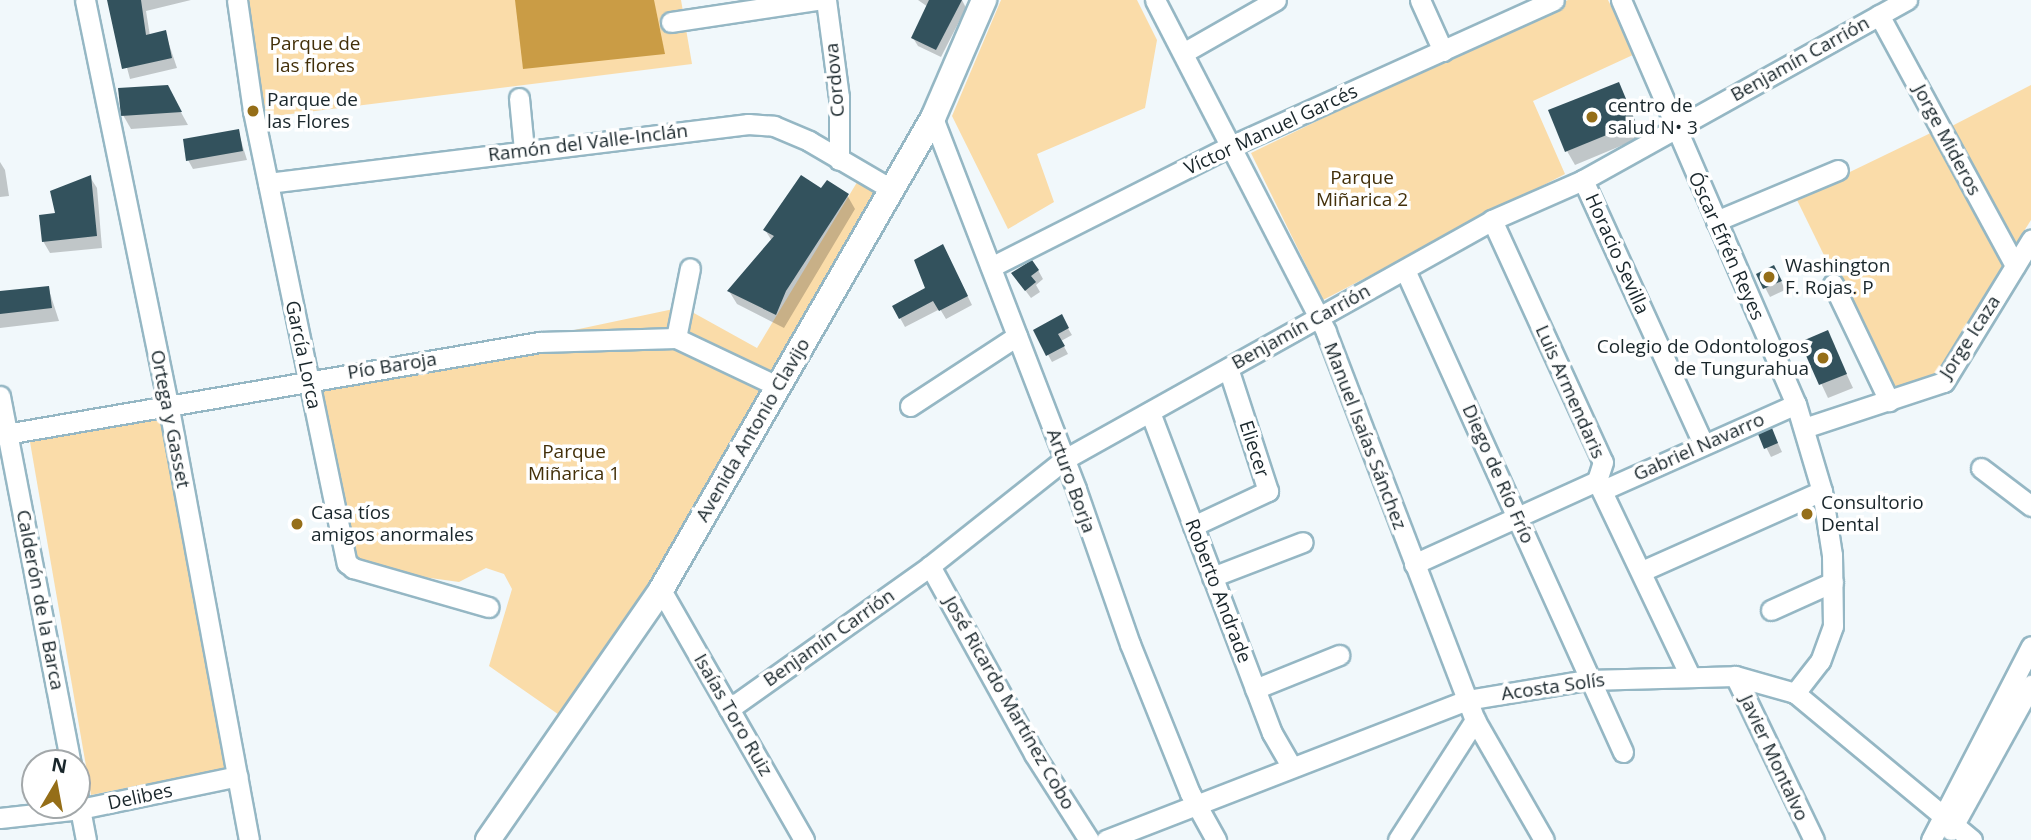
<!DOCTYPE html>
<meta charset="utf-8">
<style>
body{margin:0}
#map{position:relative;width:2031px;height:840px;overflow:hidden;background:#f1f8fb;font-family:"Open Sans",sans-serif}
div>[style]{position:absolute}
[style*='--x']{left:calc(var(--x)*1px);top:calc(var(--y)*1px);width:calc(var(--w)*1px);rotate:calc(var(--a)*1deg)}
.green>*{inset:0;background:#fadca9}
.water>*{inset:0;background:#ca9c45}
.shadow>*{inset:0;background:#0003}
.building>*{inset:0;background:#33525d}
.roads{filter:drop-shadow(2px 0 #95b7c4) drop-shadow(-2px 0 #95b7c4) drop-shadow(0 2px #95b7c4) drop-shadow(0 -2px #95b7c4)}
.minor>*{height:19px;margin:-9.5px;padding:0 9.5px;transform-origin:9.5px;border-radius:9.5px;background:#fff}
.major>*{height:24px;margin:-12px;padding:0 12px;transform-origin:12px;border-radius:12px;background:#fff}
.dots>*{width:19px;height:19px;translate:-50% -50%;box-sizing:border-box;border:4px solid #fff;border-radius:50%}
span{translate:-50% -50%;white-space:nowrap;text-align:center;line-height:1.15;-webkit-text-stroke:7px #fff;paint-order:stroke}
.park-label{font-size:19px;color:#43300a}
.street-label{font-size:19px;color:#19262b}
.poi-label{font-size:19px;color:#19262b}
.left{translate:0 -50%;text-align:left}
.right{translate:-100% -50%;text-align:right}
.north{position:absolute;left:21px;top:749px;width:70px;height:70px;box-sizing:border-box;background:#fff;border:2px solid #a3a8aa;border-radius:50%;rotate:10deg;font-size:19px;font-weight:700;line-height:28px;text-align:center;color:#19262b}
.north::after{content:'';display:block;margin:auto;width:24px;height:32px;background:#956e18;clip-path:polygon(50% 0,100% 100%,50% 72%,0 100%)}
</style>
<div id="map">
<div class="green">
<i style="clip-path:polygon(241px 0,681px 0,692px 64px,267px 117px)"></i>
<i style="clip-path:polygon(1001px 0,1137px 0,1157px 40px,1145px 108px,1037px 154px,1054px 202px,1008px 229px,952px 116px)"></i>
<i style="clip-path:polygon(1568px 0,1608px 0,1635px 54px,1533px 101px,1565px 174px,1323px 300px,1251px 153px)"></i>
<i style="clip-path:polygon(2031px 85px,2031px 220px,2014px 247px,1950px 127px)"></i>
<i style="clip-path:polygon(1941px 128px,2008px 264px,1938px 376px,1892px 394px,1796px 198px)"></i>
<i style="clip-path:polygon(859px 179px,884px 193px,731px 462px,565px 719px,489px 666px,512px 589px,504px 574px,486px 568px,459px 582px,352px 567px,315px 385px,683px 307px,757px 348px)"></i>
<i style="clip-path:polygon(162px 419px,227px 768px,91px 795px,30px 442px)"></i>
</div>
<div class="water">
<i style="clip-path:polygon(515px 0,654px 0,665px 54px,523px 69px)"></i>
</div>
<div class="shadow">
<i style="clip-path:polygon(109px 0,191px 0,146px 11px,150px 36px,165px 32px,177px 68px,130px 79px)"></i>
<i style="clip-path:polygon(918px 0,962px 0,966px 8px,941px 57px,918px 46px,913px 38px,928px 7px)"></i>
<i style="clip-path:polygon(1618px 84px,1642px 137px,1575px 165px,1567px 151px)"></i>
<i style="clip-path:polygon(167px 87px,188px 125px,131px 129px,123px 115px)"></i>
<i style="clip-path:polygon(238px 131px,247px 160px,193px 169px,188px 160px)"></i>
<i style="clip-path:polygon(0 162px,5px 170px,9px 196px,0 197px)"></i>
<i style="clip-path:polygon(90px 177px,97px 188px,102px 248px,50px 253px,43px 241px,58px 215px)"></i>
<i style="clip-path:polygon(822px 191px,847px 195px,855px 209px,784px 328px,737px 304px,729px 291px,772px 241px,765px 230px)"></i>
<i style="clip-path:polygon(947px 255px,972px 305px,946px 319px,940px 309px,905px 327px,894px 307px,928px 289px)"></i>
<i style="clip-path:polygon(1038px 270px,1043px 279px,1036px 285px,1040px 292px,1031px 298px,1019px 282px)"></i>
<i style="clip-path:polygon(1758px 274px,1779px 276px,1785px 290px,1770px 297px)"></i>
<i style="clip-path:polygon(48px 287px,59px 321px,0 328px,0 293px)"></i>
<i style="clip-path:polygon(1061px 317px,1072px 335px,1061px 341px,1068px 354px,1052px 362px,1035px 331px)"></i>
<i style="clip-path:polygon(1827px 332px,1853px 388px,1828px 398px,1802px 343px)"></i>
<i style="clip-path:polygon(1760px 435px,1776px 439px,1782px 452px,1771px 457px)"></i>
</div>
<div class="building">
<i style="clip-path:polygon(107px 0,141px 0,146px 35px,166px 30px,172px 58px,122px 69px)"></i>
<i style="clip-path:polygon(929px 0,962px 0,936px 50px,911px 38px)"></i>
<i style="clip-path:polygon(1619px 82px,1636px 123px,1565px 152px,1548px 110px)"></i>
<i style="clip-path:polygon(168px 85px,182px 112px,121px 116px,118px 88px)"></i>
<i style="clip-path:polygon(239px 129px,243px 151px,186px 161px,183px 139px)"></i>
<i style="clip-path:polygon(91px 175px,97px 236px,42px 242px,39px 215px,55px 213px,50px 191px)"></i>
<i style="clip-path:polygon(801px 175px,821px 188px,827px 180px,849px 194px,786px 291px,776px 315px,727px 291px,774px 236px,763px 230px)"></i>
<i style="clip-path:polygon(943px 244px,968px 296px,939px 311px,933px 301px,899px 319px,892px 306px,925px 288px,914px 260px)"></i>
<i style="clip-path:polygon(1032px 260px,1039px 270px,1031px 276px,1036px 282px,1025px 291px,1011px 273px)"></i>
<i style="clip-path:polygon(1774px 265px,1782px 281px,1763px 289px,1756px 274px)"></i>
<i style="clip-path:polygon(49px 286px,52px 308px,0 314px,0 291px)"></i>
<i style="clip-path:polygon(1062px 314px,1069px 328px,1058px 334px,1065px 346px,1046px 356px,1033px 330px)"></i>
<i style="clip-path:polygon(1828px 330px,1847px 374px,1819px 385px,1800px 342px)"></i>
<i style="clip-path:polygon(1772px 428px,1778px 443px,1764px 449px,1758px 434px)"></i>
</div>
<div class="roads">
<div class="minor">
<i style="--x:85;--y:0;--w:411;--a:78.4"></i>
<i style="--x:168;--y:403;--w:444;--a:79.5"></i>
<i style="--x:237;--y:0;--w:112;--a:81.8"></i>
<i style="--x:253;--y:111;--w:462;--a:78.3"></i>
<i style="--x:347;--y:563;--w:8;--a:40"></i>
<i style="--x:353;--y:568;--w:141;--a:16.1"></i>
<i style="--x:826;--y:0;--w:98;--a:82.4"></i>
<i style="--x:839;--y:97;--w:63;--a:90"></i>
<i style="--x:1155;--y:0;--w:373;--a:62.7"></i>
<i style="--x:1326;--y:332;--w:416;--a:69"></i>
<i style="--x:1475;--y:720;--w:138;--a:60.1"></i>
<i style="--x:1420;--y:0;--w:56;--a:65.7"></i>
<i style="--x:1621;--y:0;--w:440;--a:66.6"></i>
<i style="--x:1796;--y:404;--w:91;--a:73.4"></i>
<i style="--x:1822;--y:491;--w:65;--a:81.1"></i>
<i style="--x:1832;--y:555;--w:71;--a:89.2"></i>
<i style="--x:1833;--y:626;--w:37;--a:110"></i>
<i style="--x:1820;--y:661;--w:41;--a:128"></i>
<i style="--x:1879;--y:15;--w:285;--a:61.5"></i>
<i style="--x:671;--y:22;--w:147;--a:-8.6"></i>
<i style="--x:1183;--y:53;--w:107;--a:-29.7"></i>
<i style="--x:519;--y:98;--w:52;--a:84.5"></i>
<i style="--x:933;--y:118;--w:398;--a:68.9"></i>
<i style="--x:1076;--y:489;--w:164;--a:70.8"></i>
<i style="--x:1130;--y:644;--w:161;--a:68.1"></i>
<i style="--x:1190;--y:793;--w:54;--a:61"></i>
<i style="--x:1583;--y:180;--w:289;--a:65.5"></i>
<i style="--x:268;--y:183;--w:484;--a:-7"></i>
<i style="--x:748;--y:124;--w:26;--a:4"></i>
<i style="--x:774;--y:126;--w:38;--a:23"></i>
<i style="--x:809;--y:141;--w:97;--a:30.3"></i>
<i style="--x:1492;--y:220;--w:266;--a:65.4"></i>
<i style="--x:1603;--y:462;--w:20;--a:108"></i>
<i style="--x:1597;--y:481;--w:216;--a:64.5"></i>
<i style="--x:1716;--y:221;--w:132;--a:-22.7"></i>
<i style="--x:991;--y:267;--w:271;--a:-26.8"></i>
<i style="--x:1233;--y:145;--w:352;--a:-24.3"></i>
<i style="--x:1405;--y:270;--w:529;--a:65.66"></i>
<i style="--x:1833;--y:284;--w:130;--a:64.4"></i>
<i style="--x:676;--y:338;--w:71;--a:-78.7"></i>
<i style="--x:0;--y:396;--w:374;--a:79.1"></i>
<i style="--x:910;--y:406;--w:128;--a:-33.2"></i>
<i style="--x:1150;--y:412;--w:343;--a:69.2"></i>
<i style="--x:1272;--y:733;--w:39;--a:60"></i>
<i style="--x:1804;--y:428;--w:147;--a:-18.2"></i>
<i style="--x:1944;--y:382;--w:167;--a:-58.5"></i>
<i style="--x:0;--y:435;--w:547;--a:-9.79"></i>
<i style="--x:539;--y:342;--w:137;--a:-1.7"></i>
<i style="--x:676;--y:338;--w:112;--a:25.4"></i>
<i style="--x:1981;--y:468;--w:63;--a:37.2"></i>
<i style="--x:1603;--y:490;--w:211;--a:-24"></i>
<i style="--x:1193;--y:526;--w:83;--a:-25"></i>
<i style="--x:1268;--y:491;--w:129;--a:-108"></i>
<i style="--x:1414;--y:564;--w:201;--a:-24.4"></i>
<i style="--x:930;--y:566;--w:215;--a:61"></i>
<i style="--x:1034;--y:754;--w:102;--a:57.4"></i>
<i style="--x:1642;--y:571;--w:197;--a:-24"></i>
<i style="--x:1212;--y:577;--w:97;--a:-21"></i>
<i style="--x:661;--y:590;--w:288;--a:60.2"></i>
<i style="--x:1771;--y:610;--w:68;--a:-24.3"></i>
<i style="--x:1735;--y:676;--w:182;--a:64.3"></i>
<i style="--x:1255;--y:689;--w:91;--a:-22"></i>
<i style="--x:729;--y:709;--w:247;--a:-35.4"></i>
<i style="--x:930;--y:566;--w:172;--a:-38.4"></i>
<i style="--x:1065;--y:459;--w:489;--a:-29.2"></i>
<i style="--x:1492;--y:220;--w:99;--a:-23.7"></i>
<i style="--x:1583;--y:180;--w:371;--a:-29.1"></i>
<i style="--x:77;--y:793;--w:48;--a:79.2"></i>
<i style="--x:0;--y:818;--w:81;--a:-6.4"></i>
<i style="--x:80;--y:809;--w:161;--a:-11.8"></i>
<i style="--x:1951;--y:830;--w:166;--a:-61.1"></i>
<i style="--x:1106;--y:840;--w:387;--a:-21.2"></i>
<i style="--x:1467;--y:700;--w:122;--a:-9.5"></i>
<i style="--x:1587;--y:680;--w:148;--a:-1.5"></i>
<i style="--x:1735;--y:676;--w:62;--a:15.8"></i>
<i style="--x:1795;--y:693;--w:230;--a:39.7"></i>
<i style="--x:1398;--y:840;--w:143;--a:-57.3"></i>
<i style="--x:1931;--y:840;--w:218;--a:-62.7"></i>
</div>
<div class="major">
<i style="--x:488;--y:840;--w:304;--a:-55.3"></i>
<i style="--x:661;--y:590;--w:545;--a:-60.05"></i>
<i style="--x:933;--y:118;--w:129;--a:-66.6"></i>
</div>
</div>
<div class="dots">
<i style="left:253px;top:111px;background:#956e18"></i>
<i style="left:1592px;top:117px;background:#956e18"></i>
<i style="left:1769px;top:277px;background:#956e18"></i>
<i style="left:1823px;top:358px;background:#956e18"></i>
<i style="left:1807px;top:514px;background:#956e18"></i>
<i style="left:297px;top:524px;background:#956e18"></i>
</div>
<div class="park-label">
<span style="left:315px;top:55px">Parque de<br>las flores</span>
<span style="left:1362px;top:189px">Parque<br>Miñarica 2</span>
<span style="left:574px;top:463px">Parque<br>Miñarica 1</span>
</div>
<div class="street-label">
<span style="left:1800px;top:59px;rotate:-29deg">Benjamín Carrión</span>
<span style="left:835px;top:80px;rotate:-95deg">Cordova</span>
<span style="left:1271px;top:130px;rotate:-25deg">Víctor Manuel Garcés</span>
<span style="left:1947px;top:140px;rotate:62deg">Jorge Mideros</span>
<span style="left:588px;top:143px;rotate:-7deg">Ramón del Valle-Inclán</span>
<span style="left:1726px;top:246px;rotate:66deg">Óscar Efrén Reyes</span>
<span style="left:1617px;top:254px;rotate:66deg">Horacio Sevilla</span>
<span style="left:1301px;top:327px;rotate:-29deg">Benjamín Carrión</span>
<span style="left:1970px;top:337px;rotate:-57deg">Jorge Icaza</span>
<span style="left:303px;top:355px;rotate:78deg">García Lorca</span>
<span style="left:392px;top:366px;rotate:-9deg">Pío Baroja</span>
<span style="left:1570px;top:392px;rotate:66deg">Luis Armendaris</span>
<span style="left:170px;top:419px;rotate:79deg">Ortega y Gasset</span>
<span style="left:753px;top:430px;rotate:-60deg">Avenida Antonio Clavijo</span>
<span style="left:1365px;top:436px;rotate:69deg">Manuel Isaías Sánchez</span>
<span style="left:1699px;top:447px;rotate:-24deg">Gabriel Navarro</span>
<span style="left:1254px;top:449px;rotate:72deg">Eliecer</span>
<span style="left:1498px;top:474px;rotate:66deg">Diego de Río Frío</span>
<span style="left:1071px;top:481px;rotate:70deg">Arturo Borja</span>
<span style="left:1218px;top:591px;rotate:69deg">Roberto Andrade</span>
<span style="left:40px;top:600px;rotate:79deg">Calderón de la Barca</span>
<span style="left:829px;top:638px;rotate:-35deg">Benjamín Carrión</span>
<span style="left:1553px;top:687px;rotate:-8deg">Acosta Solís</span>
<span style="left:1009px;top:703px;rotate:60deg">José Ricardo Martínez Cobo</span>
<span style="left:733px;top:715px;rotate:60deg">Isaías Toro Ruiz</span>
<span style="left:1774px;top:758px;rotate:65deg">Javier Montalvo</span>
<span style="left:140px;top:797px;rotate:-12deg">Delibes</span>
</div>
<div class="poi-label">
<span class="left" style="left:267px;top:111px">Parque de<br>las Flores</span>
<span class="left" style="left:1608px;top:117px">centro de<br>salud N• 3</span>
<span class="left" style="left:1785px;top:277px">Washington<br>F. Rojas. P</span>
<span class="right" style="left:1809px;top:358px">Colegio de Odontologos<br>de Tungurahua</span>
<span class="left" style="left:1821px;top:514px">Consultorio<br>Dental</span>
<span class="left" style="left:311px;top:524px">Casa tíos<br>amigos anormales</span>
</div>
<div class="north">N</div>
</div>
